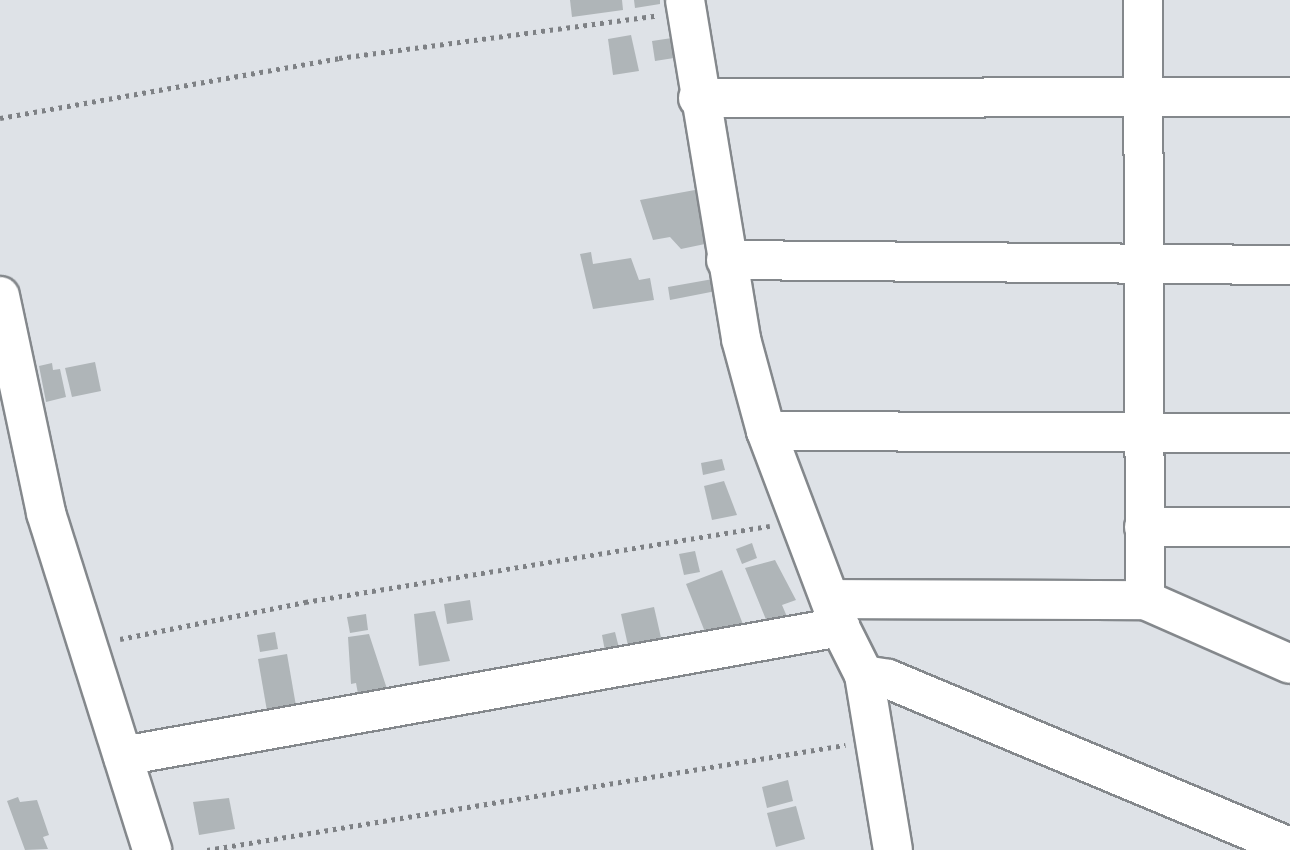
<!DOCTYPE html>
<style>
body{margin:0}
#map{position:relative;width:1290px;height:850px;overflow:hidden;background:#dee2e7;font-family:"PT Sans Narrow",sans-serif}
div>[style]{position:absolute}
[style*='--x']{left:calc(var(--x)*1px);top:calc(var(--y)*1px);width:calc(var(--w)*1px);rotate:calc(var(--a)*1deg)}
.building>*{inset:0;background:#afb5b8}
.path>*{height:4.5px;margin-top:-2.25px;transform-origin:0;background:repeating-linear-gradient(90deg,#7e8185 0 3.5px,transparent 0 8.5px)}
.roads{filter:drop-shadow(2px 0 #84888c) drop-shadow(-2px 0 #84888c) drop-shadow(0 2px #84888c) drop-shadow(0 -2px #84888c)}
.minor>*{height:38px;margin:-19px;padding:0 19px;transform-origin:19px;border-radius:19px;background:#fff}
span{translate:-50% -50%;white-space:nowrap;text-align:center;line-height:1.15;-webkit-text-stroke:5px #dee2e7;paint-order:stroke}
</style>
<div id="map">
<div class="building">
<i style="clip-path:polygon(570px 0,622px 0,623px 10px,572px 17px)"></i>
<i style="clip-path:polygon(634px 0,660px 0,660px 4px,635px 8px)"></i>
<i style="clip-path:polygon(631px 35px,639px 71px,613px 75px,608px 39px)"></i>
<i style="clip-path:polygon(672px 38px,674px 58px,655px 61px,652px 41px)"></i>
<i style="clip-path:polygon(695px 190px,705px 244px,681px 249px,670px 237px,653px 240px,640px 200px)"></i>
<i style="clip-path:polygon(591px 252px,593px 264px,631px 258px,639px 280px,650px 278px,654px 300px,593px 309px,580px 254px)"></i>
<i style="clip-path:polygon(713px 279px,716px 291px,670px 300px,668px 287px)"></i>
<i style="clip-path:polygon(95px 362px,101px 391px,72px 397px,65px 368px)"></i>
<i style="clip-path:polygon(52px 363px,53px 370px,60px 369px,66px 397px,46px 402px,39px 366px)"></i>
<i style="clip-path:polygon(722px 459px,725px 470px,703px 475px,701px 463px)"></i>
<i style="clip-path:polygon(724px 481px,737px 515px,712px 520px,704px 486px)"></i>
<i style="clip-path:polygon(752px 543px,757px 558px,742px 564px,736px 549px)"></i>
<i style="clip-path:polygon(695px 551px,700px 572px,684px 575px,679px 554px)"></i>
<i style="clip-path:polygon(775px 560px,796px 600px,782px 605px,788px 619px,769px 627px,745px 568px)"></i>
<i style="clip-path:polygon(722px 570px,744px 627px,707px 637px,686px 584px)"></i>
<i style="clip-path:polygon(470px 600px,473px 620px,447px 624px,444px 604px)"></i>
<i style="clip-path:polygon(654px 607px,662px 642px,629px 650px,621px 614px)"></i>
<i style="clip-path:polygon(435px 611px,450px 661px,419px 666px,414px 614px)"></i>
<i style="clip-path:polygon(366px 614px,368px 630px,350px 633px,347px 617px)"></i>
<i style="clip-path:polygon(275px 632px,278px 649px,260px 652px,257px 635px)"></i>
<i style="clip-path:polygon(615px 632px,619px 648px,605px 651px,602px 635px)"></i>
<i style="clip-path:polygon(369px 634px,387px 689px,358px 694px,356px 683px,351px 684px,348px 637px)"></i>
<i style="clip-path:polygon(287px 654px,296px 706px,267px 711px,258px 659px)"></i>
<i style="clip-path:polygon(788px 780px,793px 801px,767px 808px,762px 787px)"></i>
<i style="clip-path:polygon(18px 797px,20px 802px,37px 800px,49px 835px,43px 837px,48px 849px,25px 850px,7px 801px)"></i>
<i style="clip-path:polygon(229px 798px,235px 829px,199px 835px,193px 802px)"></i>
<i style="clip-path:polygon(796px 806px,805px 839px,776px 847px,767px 813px)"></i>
</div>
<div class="path">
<i style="--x:0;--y:118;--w:344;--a:-10"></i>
<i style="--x:339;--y:58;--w:319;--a:-7.6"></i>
<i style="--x:120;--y:639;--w:189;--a:-11.3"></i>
<i style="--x:305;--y:602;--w:471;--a:-9.3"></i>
<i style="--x:207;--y:850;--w:647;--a:-9.35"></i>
</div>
<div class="roads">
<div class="minor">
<i style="--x:685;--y:0;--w:344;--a:80.6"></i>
<i style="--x:741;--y:339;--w:95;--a:74.8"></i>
<i style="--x:766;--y:431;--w:210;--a:69.3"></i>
<i style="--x:840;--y:627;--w:54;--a:63.4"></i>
<i style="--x:864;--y:675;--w:177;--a:80.6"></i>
<i style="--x:1143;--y:0;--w:600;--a:89.81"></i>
<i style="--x:698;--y:98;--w:592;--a:-0.1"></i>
<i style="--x:726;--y:260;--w:564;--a:0.51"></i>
<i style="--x:0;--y:296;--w:222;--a:78"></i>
<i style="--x:46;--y:513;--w:353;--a:72.5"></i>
<i style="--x:766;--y:431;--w:524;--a:0.22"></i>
<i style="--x:1144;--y:527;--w:146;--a:0"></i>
<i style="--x:830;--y:599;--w:315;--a:0.2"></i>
<i style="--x:1145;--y:600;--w:158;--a:23.8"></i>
<i style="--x:864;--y:675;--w:24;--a:9"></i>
<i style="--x:888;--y:679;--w:436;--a:22.7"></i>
<i style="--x:123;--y:756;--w:729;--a:-10.2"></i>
</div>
</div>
</div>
